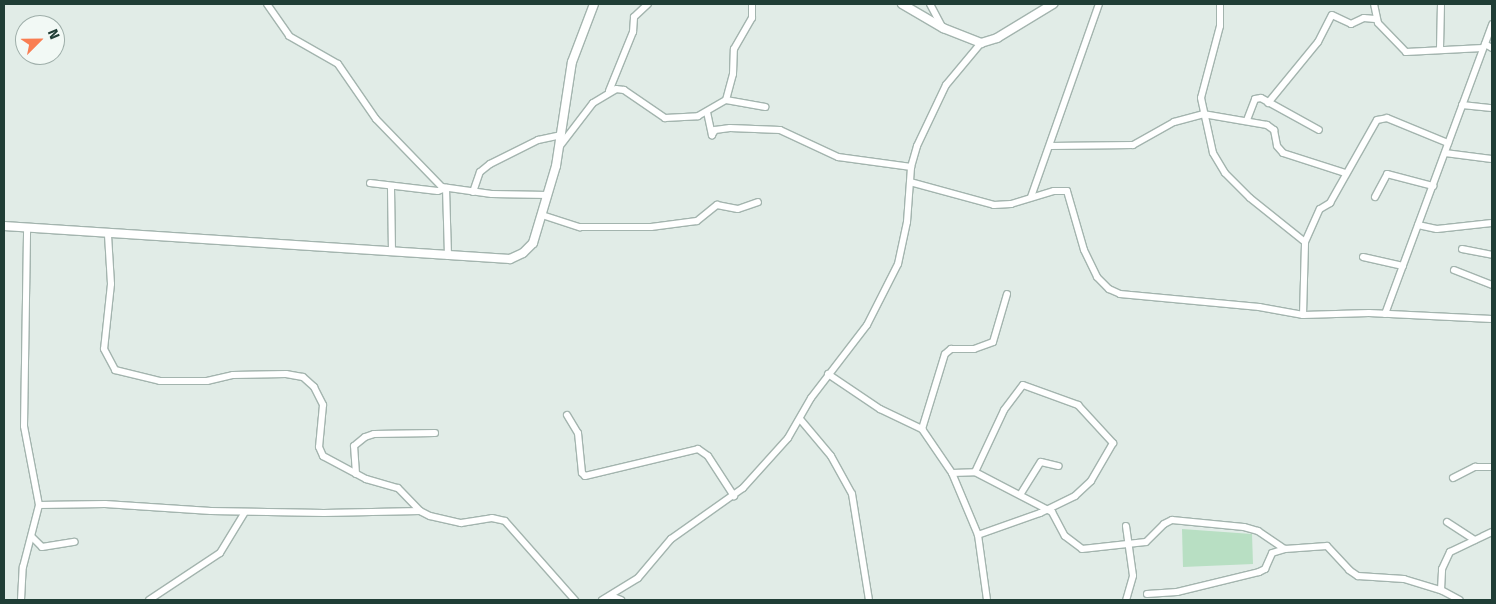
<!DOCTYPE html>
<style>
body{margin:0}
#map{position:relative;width:1496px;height:604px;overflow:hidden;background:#e1ece7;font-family:"Fira Sans",sans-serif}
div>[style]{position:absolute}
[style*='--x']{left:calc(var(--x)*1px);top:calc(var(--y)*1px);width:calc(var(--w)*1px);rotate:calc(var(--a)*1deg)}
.green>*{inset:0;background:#b8dfc3}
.roads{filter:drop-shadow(1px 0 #a3b4ae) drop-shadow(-1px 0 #a3b4ae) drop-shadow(0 1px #a3b4ae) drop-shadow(0 -1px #a3b4ae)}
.minor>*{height:6px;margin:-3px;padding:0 3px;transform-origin:3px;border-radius:3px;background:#fff}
.tertiary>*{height:8px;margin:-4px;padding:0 4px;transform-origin:4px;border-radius:4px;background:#fff}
span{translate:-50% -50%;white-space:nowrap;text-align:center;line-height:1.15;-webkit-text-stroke:5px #f2f9f5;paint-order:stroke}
.frame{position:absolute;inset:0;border:5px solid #203e36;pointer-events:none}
.north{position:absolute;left:15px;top:15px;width:50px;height:50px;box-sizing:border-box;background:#f2f9f5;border:1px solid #9eaea9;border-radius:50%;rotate:67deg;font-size:14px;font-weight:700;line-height:20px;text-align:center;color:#203e36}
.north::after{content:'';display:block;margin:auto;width:18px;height:22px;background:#f97e52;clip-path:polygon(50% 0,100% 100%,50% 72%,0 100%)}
</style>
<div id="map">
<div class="green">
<i style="clip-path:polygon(1182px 529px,1252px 534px,1253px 564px,1183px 567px)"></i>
</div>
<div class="roads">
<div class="minor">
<i style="--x:267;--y:4;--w:39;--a:55"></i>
<i style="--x:289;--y:36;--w:56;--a:29.7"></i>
<i style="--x:338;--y:64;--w:67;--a:55.4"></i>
<i style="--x:376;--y:119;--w:95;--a:45.9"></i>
<i style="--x:442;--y:187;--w:50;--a:8"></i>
<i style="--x:492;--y:194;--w:56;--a:1"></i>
<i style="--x:930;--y:4;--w:27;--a:62"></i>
<i style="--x:1220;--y:4;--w:22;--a:90"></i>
<i style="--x:1220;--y:26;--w:74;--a:104.8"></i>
<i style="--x:1201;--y:98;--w:56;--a:77.7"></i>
<i style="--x:1213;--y:153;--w:23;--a:59"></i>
<i style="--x:1225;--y:173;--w:35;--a:45"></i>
<i style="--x:1250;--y:198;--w:70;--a:38.7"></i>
<i style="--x:1374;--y:4;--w:19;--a:78"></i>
<i style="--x:1378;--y:23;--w:40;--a:46"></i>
<i style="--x:1406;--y:52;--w:77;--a:-3"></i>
<i style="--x:1485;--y:44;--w:8;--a:30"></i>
<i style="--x:1440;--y:48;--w:44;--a:-88.7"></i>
<i style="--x:609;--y:91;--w:64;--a:-67.9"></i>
<i style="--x:633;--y:32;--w:15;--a:-86"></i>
<i style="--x:634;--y:17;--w:19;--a:-43"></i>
<i style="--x:726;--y:100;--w:40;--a:10"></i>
<i style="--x:1268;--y:103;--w:79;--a:-50.7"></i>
<i style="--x:1318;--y:42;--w:30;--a:-63"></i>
<i style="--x:1332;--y:15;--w:21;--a:25"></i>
<i style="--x:1351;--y:24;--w:14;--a:-25"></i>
<i style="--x:1364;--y:18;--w:11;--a:5"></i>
<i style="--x:1462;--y:105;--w:30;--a:6"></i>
<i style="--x:707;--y:112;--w:24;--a:78"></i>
<i style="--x:712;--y:135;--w:6;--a:-59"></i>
<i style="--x:715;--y:130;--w:15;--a:-8"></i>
<i style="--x:730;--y:128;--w:50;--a:2.3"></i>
<i style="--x:780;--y:130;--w:64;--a:25"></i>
<i style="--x:838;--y:157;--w:74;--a:7.8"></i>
<i style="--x:1247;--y:120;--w:22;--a:-69"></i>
<i style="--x:1255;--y:99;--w:6;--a:-9"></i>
<i style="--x:1261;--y:98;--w:66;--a:28.9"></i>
<i style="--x:560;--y:146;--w:54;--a:-52.5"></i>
<i style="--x:593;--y:103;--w:27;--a:-31"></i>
<i style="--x:616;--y:89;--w:8;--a:7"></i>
<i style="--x:624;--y:90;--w:50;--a:34.3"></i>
<i style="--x:665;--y:118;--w:33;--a:-3"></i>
<i style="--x:698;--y:116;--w:32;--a:-30"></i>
<i style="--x:726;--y:100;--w:27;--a:-75"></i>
<i style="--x:733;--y:74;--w:25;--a:-88"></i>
<i style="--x:734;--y:49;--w:36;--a:-60"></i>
<i style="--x:752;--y:18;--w:14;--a:-90"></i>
<i style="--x:1050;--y:146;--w:83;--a:-0.7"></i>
<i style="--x:1133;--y:145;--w:47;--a:-29.3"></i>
<i style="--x:1174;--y:122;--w:30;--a:-15"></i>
<i style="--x:1203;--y:114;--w:65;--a:9.8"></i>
<i style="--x:1267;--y:125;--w:9;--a:36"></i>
<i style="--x:1274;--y:130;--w:16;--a:79"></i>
<i style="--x:1277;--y:146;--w:9;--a:49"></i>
<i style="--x:1283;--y:153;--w:65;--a:17.9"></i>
<i style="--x:1445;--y:153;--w:47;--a:7.3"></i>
<i style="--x:910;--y:182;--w:87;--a:15.3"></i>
<i style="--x:994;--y:205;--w:17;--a:-3"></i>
<i style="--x:1011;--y:204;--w:45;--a:-16.8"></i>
<i style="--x:1054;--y:191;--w:13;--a:0"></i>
<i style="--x:1067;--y:191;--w:61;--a:73.9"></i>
<i style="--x:1084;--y:250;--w:30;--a:64"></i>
<i style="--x:1097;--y:277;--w:17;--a:45"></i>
<i style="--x:1109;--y:289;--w:12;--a:24"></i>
<i style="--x:1120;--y:294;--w:140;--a:5.3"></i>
<i style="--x:1259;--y:307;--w:45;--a:10.3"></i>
<i style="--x:1303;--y:315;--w:66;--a:-1.7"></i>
<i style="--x:1369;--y:313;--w:123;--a:2.8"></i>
<i style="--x:370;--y:183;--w:68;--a:6.7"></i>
<i style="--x:438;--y:191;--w:9;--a:-21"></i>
<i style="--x:446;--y:188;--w:68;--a:88.3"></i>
<i style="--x:391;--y:188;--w:63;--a:89.1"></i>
<i style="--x:473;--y:192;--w:21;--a:-71"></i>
<i style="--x:480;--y:172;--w:13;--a:-39"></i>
<i style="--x:490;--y:164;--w:54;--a:-26.6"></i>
<i style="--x:538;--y:140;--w:24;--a:-12"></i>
<i style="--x:1031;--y:197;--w:205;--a:-70.6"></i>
<i style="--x:1375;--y:197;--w:26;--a:-62"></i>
<i style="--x:1387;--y:174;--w:48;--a:14.6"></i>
<i style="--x:542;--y:215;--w:40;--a:18"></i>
<i style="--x:580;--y:227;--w:71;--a:0"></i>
<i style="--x:651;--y:227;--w:46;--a:-7.4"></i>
<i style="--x:697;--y:221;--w:26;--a:-39"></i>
<i style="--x:717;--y:205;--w:21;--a:11"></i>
<i style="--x:738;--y:209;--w:21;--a:-19"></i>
<i style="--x:1418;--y:225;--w:19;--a:12"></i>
<i style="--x:1437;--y:229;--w:55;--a:-6.2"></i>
<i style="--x:108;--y:235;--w:49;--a:86.5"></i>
<i style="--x:111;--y:284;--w:65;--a:96.1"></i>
<i style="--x:104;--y:349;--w:24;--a:62"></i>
<i style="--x:115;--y:370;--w:46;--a:13.7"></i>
<i style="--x:160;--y:381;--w:47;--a:0"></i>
<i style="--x:207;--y:381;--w:27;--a:-13"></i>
<i style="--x:233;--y:375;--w:53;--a:-1.1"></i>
<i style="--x:286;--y:374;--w:17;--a:10"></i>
<i style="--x:303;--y:377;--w:15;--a:42"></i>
<i style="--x:314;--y:387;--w:20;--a:63"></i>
<i style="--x:323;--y:405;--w:42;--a:95.4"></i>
<i style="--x:319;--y:447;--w:10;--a:66"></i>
<i style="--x:323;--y:456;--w:49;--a:28.1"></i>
<i style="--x:366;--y:479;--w:33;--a:16"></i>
<i style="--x:398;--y:488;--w:32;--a:46"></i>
<i style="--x:420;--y:511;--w:11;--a:27"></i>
<i style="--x:430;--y:516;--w:32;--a:13"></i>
<i style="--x:461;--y:523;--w:31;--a:-9"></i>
<i style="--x:492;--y:518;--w:13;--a:13"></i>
<i style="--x:505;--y:521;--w:106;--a:48.5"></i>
<i style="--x:1462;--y:249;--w:31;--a:11"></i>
<i style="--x:1363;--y:257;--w:41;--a:12.7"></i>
<i style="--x:1454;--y:270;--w:41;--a:21.5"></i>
<i style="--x:1385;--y:314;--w:309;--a:-69.7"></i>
<i style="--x:1303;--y:315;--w:73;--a:-88.4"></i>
<i style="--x:1305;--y:242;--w:36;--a:-66"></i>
<i style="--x:1320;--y:209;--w:12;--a:-31"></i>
<i style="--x:1330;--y:203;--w:95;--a:-60.5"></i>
<i style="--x:1377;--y:120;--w:10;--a:-11"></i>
<i style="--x:1387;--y:118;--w:66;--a:22.3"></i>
<i style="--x:828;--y:374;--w:63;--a:33.9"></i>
<i style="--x:880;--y:409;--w:47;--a:25.5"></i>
<i style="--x:922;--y:429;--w:53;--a:55.7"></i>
<i style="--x:952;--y:473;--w:23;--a:-2"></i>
<i style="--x:975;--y:472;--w:87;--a:27.5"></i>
<i style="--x:1052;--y:512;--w:27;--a:62"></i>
<i style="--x:1065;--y:536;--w:21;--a:37"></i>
<i style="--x:1082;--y:549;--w:64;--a:-6.2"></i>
<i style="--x:1146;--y:542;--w:25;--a:-45"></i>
<i style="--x:1164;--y:524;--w:9;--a:-27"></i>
<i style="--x:1172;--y:520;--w:72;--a:5.6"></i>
<i style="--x:1244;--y:527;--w:15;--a:16"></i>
<i style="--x:1258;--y:531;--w:32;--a:34"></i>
<i style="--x:1285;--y:549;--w:42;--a:-4.1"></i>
<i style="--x:1327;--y:546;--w:33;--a:47"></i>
<i style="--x:1349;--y:570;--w:11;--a:34"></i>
<i style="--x:1358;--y:576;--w:46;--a:3.7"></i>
<i style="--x:1404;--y:579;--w:39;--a:17"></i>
<i style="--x:1441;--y:590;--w:21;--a:28"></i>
<i style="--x:567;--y:415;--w:21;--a:59"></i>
<i style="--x:578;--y:433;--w:40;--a:84.3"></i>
<i style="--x:582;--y:473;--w:4;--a:45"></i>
<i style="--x:585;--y:476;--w:116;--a:-13.4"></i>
<i style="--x:698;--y:449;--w:12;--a:35"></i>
<i style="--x:708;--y:456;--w:48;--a:57"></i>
<i style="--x:800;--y:419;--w:48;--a:50"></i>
<i style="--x:831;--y:456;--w:43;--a:61.1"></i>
<i style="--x:852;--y:494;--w:107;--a:80.9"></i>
<i style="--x:922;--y:429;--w:78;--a:-73"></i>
<i style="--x:945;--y:354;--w:8;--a:-40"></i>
<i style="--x:951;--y:349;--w:23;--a:0"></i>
<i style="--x:974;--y:349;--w:20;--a:-20"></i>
<i style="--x:993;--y:342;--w:50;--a:-73.7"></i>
<i style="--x:975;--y:472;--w:68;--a:-64.9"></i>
<i style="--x:1004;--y:410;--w:31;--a:-53"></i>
<i style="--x:1023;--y:385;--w:59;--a:20"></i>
<i style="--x:1078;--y:405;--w:52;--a:47.4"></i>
<i style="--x:1113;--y:443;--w:44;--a:120.1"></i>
<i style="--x:1091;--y:481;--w:22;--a:137"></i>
<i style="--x:1075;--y:496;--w:39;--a:154"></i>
<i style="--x:1040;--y:513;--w:66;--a:160.5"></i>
<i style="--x:952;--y:473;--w:67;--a:67.2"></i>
<i style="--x:978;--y:535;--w:66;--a:82.1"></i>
<i style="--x:356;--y:474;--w:28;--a:-94"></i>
<i style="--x:354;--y:446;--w:14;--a:-39"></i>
<i style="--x:365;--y:437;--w:9;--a:-18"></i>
<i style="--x:374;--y:434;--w:61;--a:-0.9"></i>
<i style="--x:1453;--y:478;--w:25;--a:-27"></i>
<i style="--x:1475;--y:467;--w:17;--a:0"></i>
<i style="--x:1020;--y:495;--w:39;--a:-58"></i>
<i style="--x:1041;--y:462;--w:18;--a:13"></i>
<i style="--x:39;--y:505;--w:66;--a:-0.9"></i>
<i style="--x:105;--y:504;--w:106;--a:3.8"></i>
<i style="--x:211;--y:511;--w:113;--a:1"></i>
<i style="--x:324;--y:513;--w:96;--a:-1.2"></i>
<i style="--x:1447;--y:522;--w:33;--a:33"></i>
<i style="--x:1126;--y:526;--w:50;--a:82"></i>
<i style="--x:1133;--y:576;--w:25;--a:106"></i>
<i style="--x:32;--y:537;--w:14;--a:45"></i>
<i style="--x:42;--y:547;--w:33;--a:-9"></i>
<i style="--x:1441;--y:590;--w:21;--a:-87"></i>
<i style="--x:1442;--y:569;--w:19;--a:-65"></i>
<i style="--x:1450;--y:552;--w:47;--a:-25.5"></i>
<i style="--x:1147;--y:594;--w:30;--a:-4"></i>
<i style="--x:1177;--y:592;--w:84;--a:-13.7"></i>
<i style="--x:1259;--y:572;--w:7;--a:-27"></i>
<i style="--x:1265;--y:569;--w:17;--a:-66"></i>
<i style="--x:1272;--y:553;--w:14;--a:-17"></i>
<i style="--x:611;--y:596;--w:11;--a:22"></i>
<i style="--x:21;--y:600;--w:33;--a:-87"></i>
<i style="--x:23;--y:567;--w:64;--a:-75.5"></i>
<i style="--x:39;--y:505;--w:80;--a:-100.8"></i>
<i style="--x:24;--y:426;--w:197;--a:-89.1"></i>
<i style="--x:149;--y:600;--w:85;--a:-33.5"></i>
<i style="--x:220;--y:553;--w:48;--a:-58.6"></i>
<i style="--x:602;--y:600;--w:42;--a:-31.4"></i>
<i style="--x:638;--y:578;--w:51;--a:-49.8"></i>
<i style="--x:671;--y:539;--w:88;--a:-35.3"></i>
<i style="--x:743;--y:488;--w:67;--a:-48"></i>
<i style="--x:788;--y:438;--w:46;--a:-60.1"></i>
<i style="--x:811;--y:398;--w:92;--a:-52.5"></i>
<i style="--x:867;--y:325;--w:68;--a:-63.1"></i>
<i style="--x:898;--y:264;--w:43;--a:-77.9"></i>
<i style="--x:907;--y:222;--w:55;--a:-85.8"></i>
<i style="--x:911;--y:167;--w:22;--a:-74"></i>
<i style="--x:917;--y:146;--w:68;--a:-64.6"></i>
<i style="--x:946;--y:85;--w:55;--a:-50.2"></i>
</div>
<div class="tertiary">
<i style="--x:902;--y:4;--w:48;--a:30.3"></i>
<i style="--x:943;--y:28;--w:41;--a:21.5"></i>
<i style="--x:981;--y:43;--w:17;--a:-17"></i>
<i style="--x:997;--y:38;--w:66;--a:-31.3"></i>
<i style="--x:4;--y:226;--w:507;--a:3.73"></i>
<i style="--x:510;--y:259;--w:14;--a:-25"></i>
<i style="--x:523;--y:253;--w:14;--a:-45"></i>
<i style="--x:533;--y:243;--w:80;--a:-73.4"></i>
<i style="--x:556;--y:166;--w:105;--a:-81.3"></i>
<i style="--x:572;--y:62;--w:62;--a:-69.2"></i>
</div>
</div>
<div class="frame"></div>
<div class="north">N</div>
</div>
